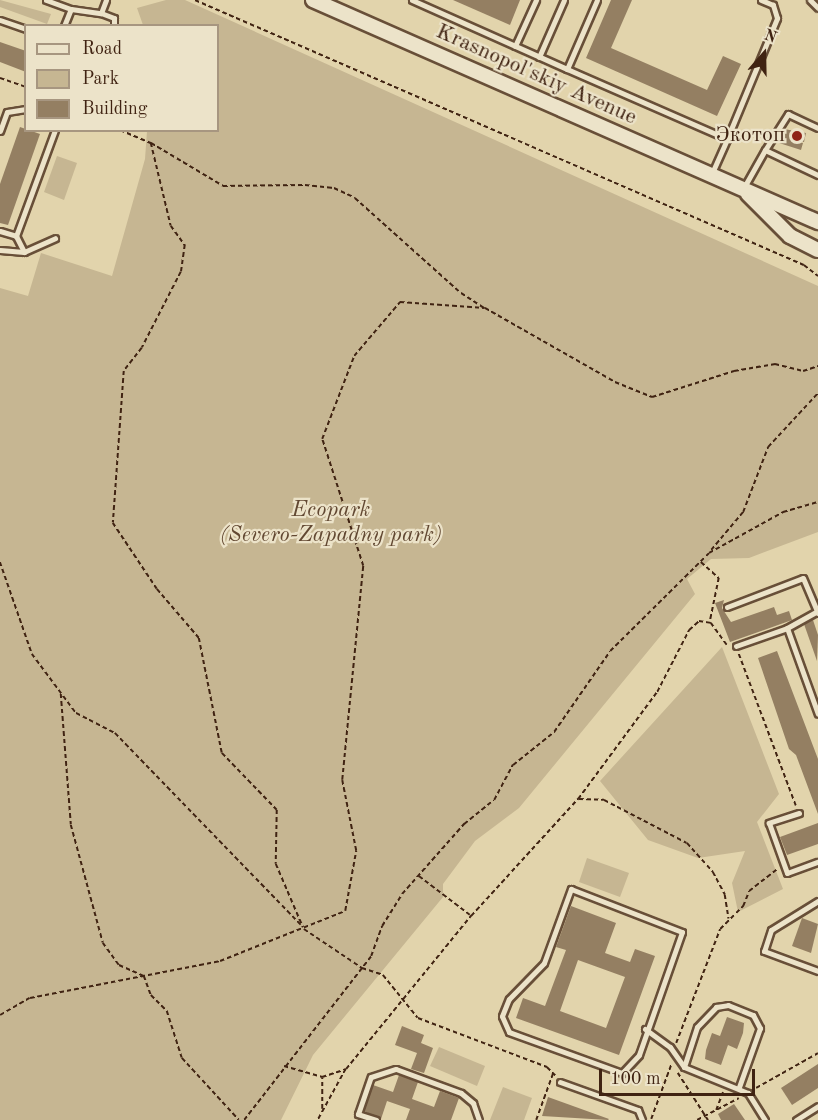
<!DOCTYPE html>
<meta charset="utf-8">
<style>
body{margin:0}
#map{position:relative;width:818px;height:1120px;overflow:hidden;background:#e2d4ac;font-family:"Old Standard TT",serif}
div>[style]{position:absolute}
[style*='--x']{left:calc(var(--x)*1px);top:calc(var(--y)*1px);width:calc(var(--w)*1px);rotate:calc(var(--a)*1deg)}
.green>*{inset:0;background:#c6b692}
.building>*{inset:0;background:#947f62}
.path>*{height:1.5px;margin-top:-0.75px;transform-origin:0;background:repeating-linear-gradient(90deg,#402312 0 4.5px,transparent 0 7.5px)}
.roads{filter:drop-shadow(2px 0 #684f38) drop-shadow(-2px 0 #684f38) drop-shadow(0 2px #684f38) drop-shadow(0 -2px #684f38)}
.service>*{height:5px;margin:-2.5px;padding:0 2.5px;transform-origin:2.5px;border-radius:2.5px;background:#ece3c9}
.tertiary>*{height:14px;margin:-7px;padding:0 7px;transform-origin:7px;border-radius:7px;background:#ece3c9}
.dots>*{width:16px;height:16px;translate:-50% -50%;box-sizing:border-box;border:3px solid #ece3c9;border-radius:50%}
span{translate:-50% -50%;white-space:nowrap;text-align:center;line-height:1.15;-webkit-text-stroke:4.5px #ece3c9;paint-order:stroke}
.street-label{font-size:22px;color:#402312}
.poi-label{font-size:22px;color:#402312}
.right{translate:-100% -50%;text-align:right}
.park-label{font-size:22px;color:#624832;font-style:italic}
.legend{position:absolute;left:24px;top:24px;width:195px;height:108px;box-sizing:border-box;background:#ece3c9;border:2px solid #a79680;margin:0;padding:8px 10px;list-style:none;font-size:18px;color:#402312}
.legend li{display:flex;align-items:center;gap:12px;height:30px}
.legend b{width:30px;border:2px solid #a79680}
.north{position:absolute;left:734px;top:24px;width:60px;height:60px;-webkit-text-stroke:4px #ece3c9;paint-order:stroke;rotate:20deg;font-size:16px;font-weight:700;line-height:24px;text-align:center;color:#402312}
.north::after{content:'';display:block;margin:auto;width:21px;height:27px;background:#402312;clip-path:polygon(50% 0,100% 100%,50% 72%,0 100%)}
.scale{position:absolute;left:599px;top:1069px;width:156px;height:27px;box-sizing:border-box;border:3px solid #402312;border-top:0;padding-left:8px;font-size:18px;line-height:21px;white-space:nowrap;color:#402312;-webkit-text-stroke:4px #ece3c9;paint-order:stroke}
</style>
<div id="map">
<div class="green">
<i style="clip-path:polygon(0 0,51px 14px,47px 24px,0 7px)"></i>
<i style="clip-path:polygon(166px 0,185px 0,818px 286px,818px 532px,749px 558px,711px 559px,687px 579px,695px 594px,519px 808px,475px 841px,443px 884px,443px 897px,313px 1055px,281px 1120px,0 1120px,0 288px,28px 296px,41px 253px,112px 276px,145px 159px,147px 131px,218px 130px,218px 26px,143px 25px,137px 8px)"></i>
<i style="clip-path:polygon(57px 156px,77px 163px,64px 200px,44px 192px)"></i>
<i style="clip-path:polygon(722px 647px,779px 794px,757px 822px,783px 889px,738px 912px,732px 883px,745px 851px,698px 858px,648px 840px,600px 781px)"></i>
<i style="clip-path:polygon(587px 858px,629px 873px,620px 897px,579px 882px)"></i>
<i style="clip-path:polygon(439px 1047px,485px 1066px,477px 1086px,430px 1066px)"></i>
<i style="clip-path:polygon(503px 1087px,532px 1098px,524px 1120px,490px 1120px)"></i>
</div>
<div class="building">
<i style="clip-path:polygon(453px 0,520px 0,510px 25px)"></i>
<i style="clip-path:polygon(611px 0,632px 0,611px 48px,707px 90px,723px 56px,741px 64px,717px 116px,586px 58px)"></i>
<i style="clip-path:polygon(0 42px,26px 51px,26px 72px,0 62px)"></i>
<i style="clip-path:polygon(20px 127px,40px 134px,8px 225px,0 223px,0 184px)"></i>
<i style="clip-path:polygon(784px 129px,806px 133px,804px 142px,796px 141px,803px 143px,801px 150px,776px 142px)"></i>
<i style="clip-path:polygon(724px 600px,722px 608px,731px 622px,774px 607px,777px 615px,789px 611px,792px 620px,730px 642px,715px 603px)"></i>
<i style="clip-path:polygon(813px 620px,818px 635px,817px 661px,804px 624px)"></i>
<i style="clip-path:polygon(777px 651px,818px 759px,818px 814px,796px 755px,789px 749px,758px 658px)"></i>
<i style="clip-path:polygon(818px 823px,818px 844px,787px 855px,780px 837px)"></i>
<i style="clip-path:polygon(evenodd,571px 906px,616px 923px,605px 953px,630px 962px,635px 949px,655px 956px,619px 1055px,516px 1018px,523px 998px,545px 1006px,566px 950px,556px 947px,571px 906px,578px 960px,625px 977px,606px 1028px,560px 1011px,578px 960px)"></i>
<i style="clip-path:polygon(802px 918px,818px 924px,811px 953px,792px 946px)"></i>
<i style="clip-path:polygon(727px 1017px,744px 1023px,743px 1033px,737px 1049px,728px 1045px,721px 1065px,705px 1059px,706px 1050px,712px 1033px,720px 1036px)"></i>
<i style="clip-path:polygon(402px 1026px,424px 1035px,421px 1043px,433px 1048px,424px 1073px,411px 1069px,417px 1053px,395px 1045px)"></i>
<i style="clip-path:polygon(818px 1064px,818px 1088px,792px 1105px,781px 1088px)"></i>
<i style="clip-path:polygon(399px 1075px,418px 1082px,412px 1099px,434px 1107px,440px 1091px,459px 1098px,451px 1120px,406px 1120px,410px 1109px,387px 1101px,381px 1119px,364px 1111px,373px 1085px,393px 1092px)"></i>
<i style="clip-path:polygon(548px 1097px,609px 1119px,608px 1120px,542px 1116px)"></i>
<i style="clip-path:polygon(734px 1104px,745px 1120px,721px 1120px,718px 1114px)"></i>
</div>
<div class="path">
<i style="--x:195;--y:0;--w:664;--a:23.52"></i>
<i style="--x:804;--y:265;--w:18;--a:38"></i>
<i style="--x:0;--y:78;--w:28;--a:19"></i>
<i style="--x:120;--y:130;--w:34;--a:23"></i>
<i style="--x:151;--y:143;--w:84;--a:30.8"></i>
<i style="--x:223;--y:186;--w:82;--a:-0.7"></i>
<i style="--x:305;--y:185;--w:29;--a:6"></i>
<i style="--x:334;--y:188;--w:23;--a:25"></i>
<i style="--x:355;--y:198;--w:142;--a:41.9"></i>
<i style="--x:461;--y:293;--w:27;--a:33"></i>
<i style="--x:151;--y:143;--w:85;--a:76.5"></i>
<i style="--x:171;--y:226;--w:24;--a:54"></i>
<i style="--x:185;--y:245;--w:27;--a:98"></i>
<i style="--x:181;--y:272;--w:85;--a:117.2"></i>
<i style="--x:142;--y:348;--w:29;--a:128"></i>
<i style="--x:124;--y:371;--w:152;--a:94.1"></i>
<i style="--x:113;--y:523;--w:79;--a:56.3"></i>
<i style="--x:157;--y:589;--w:65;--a:49.4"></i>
<i style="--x:199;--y:638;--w:117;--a:78.7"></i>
<i style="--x:222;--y:753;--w:79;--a:46"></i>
<i style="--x:277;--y:810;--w:54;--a:91.1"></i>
<i style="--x:276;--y:864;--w:69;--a:66.8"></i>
<i style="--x:711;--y:550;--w:50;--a:-49.9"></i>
<i style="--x:743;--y:512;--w:70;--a:-69"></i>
<i style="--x:768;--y:447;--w:74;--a:-47.2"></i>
<i style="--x:0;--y:562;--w:97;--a:70.8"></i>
<i style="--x:32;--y:654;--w:74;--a:53.3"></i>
<i style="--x:76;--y:713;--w:44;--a:27.1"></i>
<i style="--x:115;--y:733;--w:267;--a:45.9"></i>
<i style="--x:701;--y:562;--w:24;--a:42"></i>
<i style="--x:719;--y:578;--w:45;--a:101.6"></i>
<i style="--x:739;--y:654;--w:162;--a:69.4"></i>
<i style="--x:61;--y:694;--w:131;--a:85.6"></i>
<i style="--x:71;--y:825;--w:122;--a:74.8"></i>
<i style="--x:103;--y:943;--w:27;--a:54"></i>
<i style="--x:119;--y:965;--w:27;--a:24"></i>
<i style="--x:144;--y:976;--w:20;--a:70"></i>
<i style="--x:151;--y:995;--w:23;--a:45"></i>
<i style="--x:167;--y:1011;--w:49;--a:72.3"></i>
<i style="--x:182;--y:1058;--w:84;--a:47.4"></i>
<i style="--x:579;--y:799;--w:25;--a:2"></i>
<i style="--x:604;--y:800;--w:93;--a:27.4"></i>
<i style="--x:687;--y:843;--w:39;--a:48"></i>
<i style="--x:713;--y:872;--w:26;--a:62"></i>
<i style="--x:725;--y:895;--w:24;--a:81"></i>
<i style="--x:419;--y:876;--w:64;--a:37.4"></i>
<i style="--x:304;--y:929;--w:70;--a:33.9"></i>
<i style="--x:362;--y:968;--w:22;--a:18"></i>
<i style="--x:383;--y:975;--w:55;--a:50.9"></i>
<i style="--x:418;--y:1018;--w:138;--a:20.8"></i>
<i style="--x:547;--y:1067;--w:13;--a:45"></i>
<i style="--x:0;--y:1015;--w:34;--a:-30"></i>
<i style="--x:30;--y:998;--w:194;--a:-11"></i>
<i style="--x:220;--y:961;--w:135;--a:-21.8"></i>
<i style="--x:345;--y:911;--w:61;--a:-79.6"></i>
<i style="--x:356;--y:851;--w:72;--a:-101.2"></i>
<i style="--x:342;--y:780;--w:215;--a:-84.4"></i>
<i style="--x:363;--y:566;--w:133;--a:-107.9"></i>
<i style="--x:322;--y:439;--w:89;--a:-68.9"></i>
<i style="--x:354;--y:356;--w:71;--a:-49.6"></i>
<i style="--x:400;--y:302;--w:85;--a:4"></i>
<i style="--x:485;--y:308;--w:150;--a:29.6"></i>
<i style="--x:615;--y:382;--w:40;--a:22"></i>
<i style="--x:652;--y:397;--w:86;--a:-17.6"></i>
<i style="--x:734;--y:371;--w:42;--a:-9.7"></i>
<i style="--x:775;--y:364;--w:29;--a:14"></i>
<i style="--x:803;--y:371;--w:16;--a:-18"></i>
<i style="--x:676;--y:1043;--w:122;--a:-68.9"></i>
<i style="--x:720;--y:929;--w:33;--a:-45"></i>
<i style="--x:743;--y:906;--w:16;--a:-68"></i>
<i style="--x:749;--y:891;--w:37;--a:-38"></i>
<i style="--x:284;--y:1066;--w:40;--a:16"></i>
<i style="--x:322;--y:1077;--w:25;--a:-18"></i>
<i style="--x:346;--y:1069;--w:58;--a:118.8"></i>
<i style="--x:346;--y:1069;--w:198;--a:-50.8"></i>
<i style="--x:471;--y:916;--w:159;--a:-47.6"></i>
<i style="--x:578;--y:799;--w:133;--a:-53.6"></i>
<i style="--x:657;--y:692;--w:70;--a:-62.7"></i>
<i style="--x:689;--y:630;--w:13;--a:-42"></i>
<i style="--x:699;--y:621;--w:12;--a:9"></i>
<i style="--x:711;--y:623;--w:27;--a:54"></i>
<i style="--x:678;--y:1073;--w:56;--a:57.4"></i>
<i style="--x:756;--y:1088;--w:71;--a:-29.4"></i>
<i style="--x:322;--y:1109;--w:31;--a:-90"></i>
<i style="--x:716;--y:1110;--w:19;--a:-69"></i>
<i style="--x:651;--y:1119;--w:58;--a:-69.7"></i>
<i style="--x:244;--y:1120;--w:207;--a:-52.2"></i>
<i style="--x:371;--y:956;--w:32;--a:-70"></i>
<i style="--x:382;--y:926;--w:38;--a:-58"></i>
<i style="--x:402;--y:894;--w:94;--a:-48.5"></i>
<i style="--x:464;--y:824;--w:38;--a:-39"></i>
<i style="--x:494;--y:800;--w:40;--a:-62"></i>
<i style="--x:513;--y:765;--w:53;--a:-38.8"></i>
<i style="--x:554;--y:732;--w:98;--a:-55.3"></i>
<i style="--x:610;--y:651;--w:139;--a:-44.7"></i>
<i style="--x:709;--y:553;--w:85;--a:-29"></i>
<i style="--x:783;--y:512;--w:36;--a:-16"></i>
<i style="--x:536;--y:1120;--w:50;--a:-70.1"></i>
<i style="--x:697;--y:1120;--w:47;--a:-27.6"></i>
</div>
<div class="roads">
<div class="service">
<i style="--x:46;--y:0;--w:27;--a:20"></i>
<i style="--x:106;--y:0;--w:14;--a:111"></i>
<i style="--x:101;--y:13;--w:14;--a:21"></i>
<i style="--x:114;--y:18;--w:8;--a:90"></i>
<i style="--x:412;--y:0;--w:170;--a:24"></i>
<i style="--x:567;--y:69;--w:75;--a:-66.5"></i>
<i style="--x:810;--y:0;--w:11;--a:45"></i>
<i style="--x:0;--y:20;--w:28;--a:19"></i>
<i style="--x:64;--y:26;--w:18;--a:-68"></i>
<i style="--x:71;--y:9;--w:30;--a:8"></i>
<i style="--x:515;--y:46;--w:51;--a:-65.5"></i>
<i style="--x:539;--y:57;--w:62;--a:-66.3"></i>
<i style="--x:567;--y:69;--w:175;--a:23.6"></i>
<i style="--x:727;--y:139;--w:131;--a:-67.5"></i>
<i style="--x:777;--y:18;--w:14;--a:-107"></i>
<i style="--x:773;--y:5;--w:13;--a:-157"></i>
<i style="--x:0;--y:131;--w:20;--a:-70"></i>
<i style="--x:7;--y:112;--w:19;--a:-9"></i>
<i style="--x:765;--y:150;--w:43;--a:-57.4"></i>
<i style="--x:788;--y:114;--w:33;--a:25"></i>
<i style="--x:712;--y:173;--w:37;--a:-66"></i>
<i style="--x:743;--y:189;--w:45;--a:-60.6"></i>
<i style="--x:765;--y:150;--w:59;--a:25.3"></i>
<i style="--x:0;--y:231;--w:17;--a:17"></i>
<i style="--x:16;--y:236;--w:113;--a:-69.8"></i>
<i style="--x:16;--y:236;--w:18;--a:63"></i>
<i style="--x:0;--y:250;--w:24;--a:5"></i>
<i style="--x:24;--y:252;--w:34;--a:-24"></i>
<i style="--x:727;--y:607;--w:81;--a:-20.9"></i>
<i style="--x:803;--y:578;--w:38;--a:67"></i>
<i style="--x:787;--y:628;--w:35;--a:-29"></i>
<i style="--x:736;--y:646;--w:54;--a:-19.4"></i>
<i style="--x:787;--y:628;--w:91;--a:70.2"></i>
<i style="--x:799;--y:813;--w:32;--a:162"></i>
<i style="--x:769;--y:823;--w:53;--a:70.2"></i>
<i style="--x:787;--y:873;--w:33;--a:-20"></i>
<i style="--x:571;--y:889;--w:119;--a:21.2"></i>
<i style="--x:682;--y:932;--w:130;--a:109.3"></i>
<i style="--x:639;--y:1055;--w:25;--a:133"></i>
<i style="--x:622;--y:1073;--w:120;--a:-160.1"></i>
<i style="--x:509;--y:1032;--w:17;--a:-114"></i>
<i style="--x:502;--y:1016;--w:18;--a:-68"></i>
<i style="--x:509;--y:999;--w:50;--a:-45.8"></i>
<i style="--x:544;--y:963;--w:79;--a:-70"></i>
<i style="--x:818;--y:901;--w:55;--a:148.3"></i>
<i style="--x:771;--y:930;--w:22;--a:108"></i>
<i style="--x:764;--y:951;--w:58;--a:20.3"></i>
<i style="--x:645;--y:1029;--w:31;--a:36"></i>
<i style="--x:670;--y:1047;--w:24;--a:55"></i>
<i style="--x:684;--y:1067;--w:69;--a:22.1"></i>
<i style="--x:748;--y:1093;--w:32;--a:58"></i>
<i style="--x:684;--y:1067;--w:42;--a:-72"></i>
<i style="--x:697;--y:1027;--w:28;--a:-46"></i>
<i style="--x:716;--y:1007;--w:12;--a:-9"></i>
<i style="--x:728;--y:1005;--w:27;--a:22"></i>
<i style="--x:753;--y:1015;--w:15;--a:62"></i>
<i style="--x:760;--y:1028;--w:63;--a:109.6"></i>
<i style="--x:560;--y:1082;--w:83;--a:19.7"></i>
<i style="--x:638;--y:1110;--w:11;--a:68"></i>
<i style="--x:376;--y:1120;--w:19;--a:-162"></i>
<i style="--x:358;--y:1114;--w:39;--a:-71"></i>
<i style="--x:371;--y:1077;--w:26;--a:-18"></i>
<i style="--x:396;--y:1069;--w:69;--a:20.3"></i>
<i style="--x:461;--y:1093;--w:16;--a:40"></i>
<i style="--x:473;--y:1103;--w:18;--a:71"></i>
<i style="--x:796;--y:1120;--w:26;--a:-32"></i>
</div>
<div class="tertiary">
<i style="--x:313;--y:0;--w:552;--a:23.73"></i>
<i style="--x:748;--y:194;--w:59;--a:45"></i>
<i style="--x:790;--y:236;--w:31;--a:27"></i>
</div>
</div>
<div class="dots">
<i style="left:797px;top:136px;background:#8f2418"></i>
</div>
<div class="street-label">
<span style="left:536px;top:75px;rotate:24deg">Krasnopol'skiy Avenue</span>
</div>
<div class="poi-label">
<span class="right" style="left:785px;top:136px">Экотоп</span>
</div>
<div class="park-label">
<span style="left:331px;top:523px">Ecopark<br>(Severo-Zapadny park)</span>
</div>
<ul class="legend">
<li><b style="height:8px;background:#ece3c9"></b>Road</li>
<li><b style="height:16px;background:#c6b692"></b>Park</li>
<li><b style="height:16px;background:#947f62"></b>Building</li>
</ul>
<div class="north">N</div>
<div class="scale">100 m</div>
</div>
